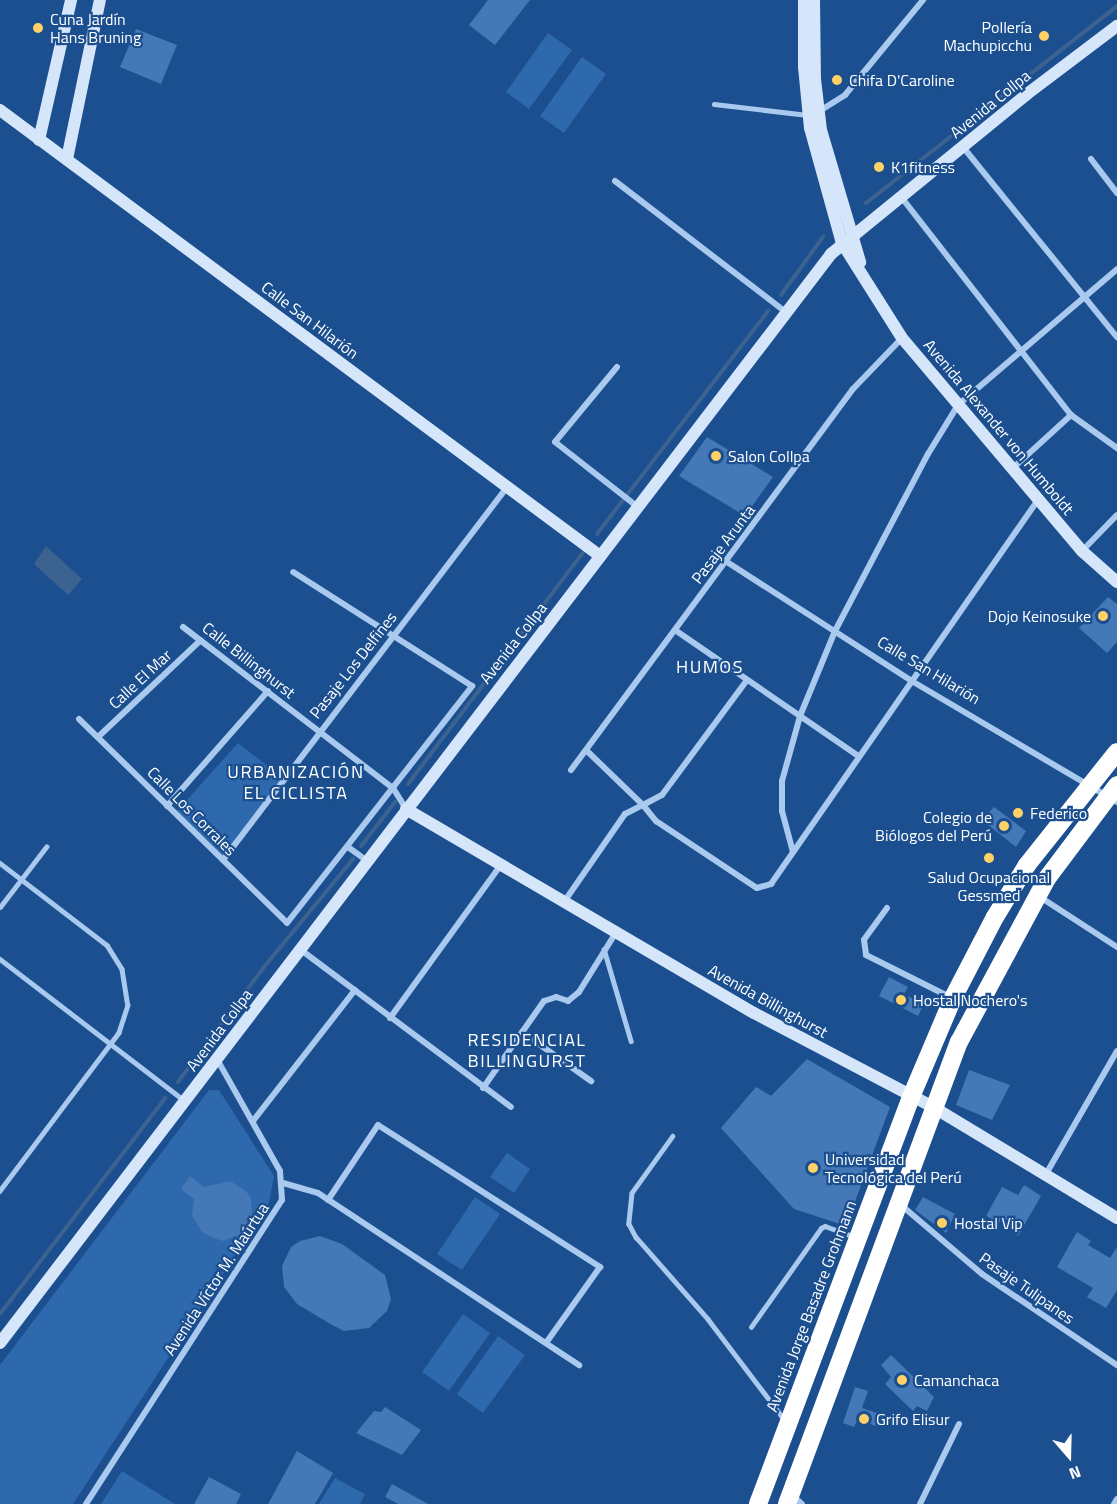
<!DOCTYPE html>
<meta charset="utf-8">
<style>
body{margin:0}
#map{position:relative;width:1117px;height:1504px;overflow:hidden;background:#1b4f8f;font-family:"Titillium Web",sans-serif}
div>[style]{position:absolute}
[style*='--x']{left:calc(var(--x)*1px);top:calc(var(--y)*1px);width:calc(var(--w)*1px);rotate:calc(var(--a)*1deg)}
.green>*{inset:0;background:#2e69ad}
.water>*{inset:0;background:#3c6290}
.stream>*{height:4px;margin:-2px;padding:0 2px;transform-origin:2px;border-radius:2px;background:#3c6290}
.building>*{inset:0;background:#4478b7}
.lane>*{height:4.5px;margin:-2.25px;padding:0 2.25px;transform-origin:2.25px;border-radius:2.25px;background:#a9c9ee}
.street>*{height:6px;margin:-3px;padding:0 3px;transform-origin:3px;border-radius:3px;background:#a9c9ee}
.secondary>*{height:12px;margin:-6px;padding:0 6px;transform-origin:6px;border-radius:6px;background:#d6e6fa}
.highway>*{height:18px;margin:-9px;padding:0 9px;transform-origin:9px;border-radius:9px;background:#fff}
.dots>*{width:16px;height:16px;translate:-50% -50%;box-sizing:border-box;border:3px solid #1b4f8f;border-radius:50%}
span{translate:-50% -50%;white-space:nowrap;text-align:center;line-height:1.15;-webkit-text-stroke:4.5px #1b4f8f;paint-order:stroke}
.poi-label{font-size:16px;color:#fff}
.left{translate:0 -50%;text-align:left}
.right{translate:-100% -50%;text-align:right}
.street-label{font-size:16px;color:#fff}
.neighbourhood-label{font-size:18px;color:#fff;letter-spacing:1.5px}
.north{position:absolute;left:1039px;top:1426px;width:60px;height:60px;-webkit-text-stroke:4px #1b4f8f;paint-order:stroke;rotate:160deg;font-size:16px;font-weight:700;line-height:24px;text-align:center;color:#fff}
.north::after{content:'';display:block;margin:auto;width:21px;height:27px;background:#fff;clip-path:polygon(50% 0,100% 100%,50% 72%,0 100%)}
</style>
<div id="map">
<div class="green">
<i style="clip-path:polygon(548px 33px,572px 50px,529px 109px,506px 92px)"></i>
<i style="clip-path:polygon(582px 57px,606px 74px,564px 133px,540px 116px)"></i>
<i style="clip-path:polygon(238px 743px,284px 779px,223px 858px,177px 811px)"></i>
<i style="clip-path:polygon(209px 1090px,219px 1090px,274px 1176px,269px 1203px,73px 1504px,0 1504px,0 1365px)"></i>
<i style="clip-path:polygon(507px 1153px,530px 1169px,514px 1193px,490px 1177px)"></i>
<i style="clip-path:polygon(475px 1197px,500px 1214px,462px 1270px,437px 1254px)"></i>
<i style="clip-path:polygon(463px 1314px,490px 1333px,449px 1391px,422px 1372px)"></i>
<i style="clip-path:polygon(498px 1336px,525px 1355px,483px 1413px,457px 1394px)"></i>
<i style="clip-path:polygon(122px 1471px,175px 1504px,101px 1504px)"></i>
<i style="clip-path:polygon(335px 1478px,365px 1494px,360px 1504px,319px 1504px)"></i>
</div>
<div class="water">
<i style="clip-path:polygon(46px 546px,82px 579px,68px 595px,34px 564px)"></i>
</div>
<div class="stream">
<i style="--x:866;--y:203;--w:319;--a:-38.1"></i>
<i style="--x:781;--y:295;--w:72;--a:-54.1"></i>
<i style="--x:597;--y:534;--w:282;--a:-52.5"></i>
<i style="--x:408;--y:784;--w:293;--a:-52.9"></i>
<i style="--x:361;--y:846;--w:56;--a:-52.3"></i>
<i style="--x:178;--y:1082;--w:144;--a:-53.2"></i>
<i style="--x:264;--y:967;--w:140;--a:-50.5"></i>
<i style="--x:0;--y:1314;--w:272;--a:-52.6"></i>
</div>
<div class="building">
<i style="clip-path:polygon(488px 0,530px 0,495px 45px,469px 25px)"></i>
<i style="clip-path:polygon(136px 29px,177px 45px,161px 84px,120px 67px)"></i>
<i style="clip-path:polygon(707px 437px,773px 477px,745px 516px,679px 476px)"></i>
<i style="clip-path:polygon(1108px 597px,1117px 604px,1117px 642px,1107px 653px,1079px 628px)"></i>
<i style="clip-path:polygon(994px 807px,1026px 831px,1016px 847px,982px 820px)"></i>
<i style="clip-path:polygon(889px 977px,908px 987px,904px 994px,924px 1004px,918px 1016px,879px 996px)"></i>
<i style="clip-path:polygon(807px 1059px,890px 1107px,846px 1226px,794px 1209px,721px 1128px,756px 1087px,771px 1096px)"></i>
<i style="clip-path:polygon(969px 1070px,1010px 1085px,992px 1120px,956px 1105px)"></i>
<i style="clip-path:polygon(190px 1176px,204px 1187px,230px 1181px,246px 1191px,251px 1199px,252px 1218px,241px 1234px,222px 1241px,203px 1233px,192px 1216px,194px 1199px,181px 1189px)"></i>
<i style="clip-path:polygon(1024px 1185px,1041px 1196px,1018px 1236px,1002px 1218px,999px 1223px,986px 1216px,1002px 1187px,1018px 1195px)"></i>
<i style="clip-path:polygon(923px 1197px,955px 1214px,946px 1233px,915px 1210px)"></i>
<i style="clip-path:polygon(1077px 1232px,1091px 1241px,1088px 1245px,1110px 1258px,1117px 1247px,1117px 1290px,1106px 1308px,1087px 1297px,1093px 1288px,1057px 1267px)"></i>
<i style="clip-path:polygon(320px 1236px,342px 1244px,385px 1275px,391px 1299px,387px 1311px,369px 1328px,344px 1331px,332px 1325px,297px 1304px,284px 1287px,282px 1266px,291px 1247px,300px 1241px)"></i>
<i style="clip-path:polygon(891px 1355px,934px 1397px,927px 1411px,917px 1406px,913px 1411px,885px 1384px,891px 1377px,881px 1365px)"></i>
<i style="clip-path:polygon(855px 1387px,868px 1391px,862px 1408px,880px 1414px,875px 1426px,858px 1419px,854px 1427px,843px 1423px)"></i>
<i style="clip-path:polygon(385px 1407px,421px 1430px,402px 1455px,356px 1433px,374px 1411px,381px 1412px)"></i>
<i style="clip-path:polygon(297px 1451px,333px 1473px,315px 1504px,268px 1504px)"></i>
<i style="clip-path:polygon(209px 1477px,241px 1494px,236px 1504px,194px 1504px)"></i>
<i style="clip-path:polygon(392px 1484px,428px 1504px,398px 1504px,385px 1497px)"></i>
</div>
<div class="lane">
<i style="--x:714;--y:104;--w:94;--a:6.7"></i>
<i style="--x:0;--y:863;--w:135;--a:37.5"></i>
<i style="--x:107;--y:945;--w:28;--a:58"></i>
<i style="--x:122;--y:969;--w:36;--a:81"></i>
<i style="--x:128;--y:1005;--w:29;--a:108"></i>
<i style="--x:119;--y:1033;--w:198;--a:127"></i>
<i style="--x:0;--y:907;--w:76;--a:-52.5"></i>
<i style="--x:604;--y:949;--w:96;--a:73.6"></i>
<i style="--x:0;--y:959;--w:232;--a:37.5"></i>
<i style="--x:673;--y:1136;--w:70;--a:125.7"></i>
<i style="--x:632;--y:1193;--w:31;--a:96"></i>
<i style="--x:629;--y:1224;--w:15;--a:62"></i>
<i style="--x:636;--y:1237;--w:109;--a:48.7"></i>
<i style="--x:708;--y:1319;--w:126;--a:52.8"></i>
<i style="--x:751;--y:1327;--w:121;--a:-54.7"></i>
<i style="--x:821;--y:1228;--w:4;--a:-27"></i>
<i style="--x:825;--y:1226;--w:30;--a:20"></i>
</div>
<div class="street">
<i style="--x:818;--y:112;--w:32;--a:-32"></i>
<i style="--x:845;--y:95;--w:123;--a:-50.6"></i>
<i style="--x:963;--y:147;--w:245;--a:51"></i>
<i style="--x:1091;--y:159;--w:43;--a:52.6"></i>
<i style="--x:615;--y:181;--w:215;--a:37.5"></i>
<i style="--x:902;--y:198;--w:275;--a:52.1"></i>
<i style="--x:1071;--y:415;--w:57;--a:35.7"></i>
<i style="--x:617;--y:367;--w:97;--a:129.6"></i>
<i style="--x:555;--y:442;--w:105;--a:38.1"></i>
<i style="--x:1013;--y:468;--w:79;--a:-42.4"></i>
<i style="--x:1082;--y:551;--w:50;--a:-45.8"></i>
<i style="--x:727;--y:562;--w:218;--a:32.8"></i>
<i style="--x:910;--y:680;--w:240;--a:30.5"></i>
<i style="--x:183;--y:627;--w:265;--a:37.5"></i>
<i style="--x:393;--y:788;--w:25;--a:58"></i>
<i style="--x:675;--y:630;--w:222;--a:34.5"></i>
<i style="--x:79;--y:719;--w:291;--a:44.4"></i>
<i style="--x:287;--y:923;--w:301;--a:-52"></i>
<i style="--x:472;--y:686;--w:212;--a:-147.5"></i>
<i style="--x:98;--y:737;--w:141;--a:-43.3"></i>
<i style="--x:586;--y:750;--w:79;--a:44"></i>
<i style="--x:643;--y:805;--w:21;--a:-28"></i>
<i style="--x:662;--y:795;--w:143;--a:-53.5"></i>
<i style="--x:571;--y:770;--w:473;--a:-53.5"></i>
<i style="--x:852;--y:390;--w:72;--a:-46.1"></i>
<i style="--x:167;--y:806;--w:153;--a:-48.7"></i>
<i style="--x:348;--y:847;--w:24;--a:36"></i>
<i style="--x:793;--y:852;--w:42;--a:-105"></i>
<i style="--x:782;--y:811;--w:30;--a:-90"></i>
<i style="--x:782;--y:781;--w:67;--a:-74.5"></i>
<i style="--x:800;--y:716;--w:92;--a:-67.6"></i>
<i style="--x:835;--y:631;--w:200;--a:-62.3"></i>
<i style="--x:928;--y:454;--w:57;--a:-58.5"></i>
<i style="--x:958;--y:405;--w:209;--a:-40.5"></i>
<i style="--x:223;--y:860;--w:469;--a:-52.7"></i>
<i style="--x:1040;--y:897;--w:92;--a:33"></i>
<i style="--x:564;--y:902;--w:107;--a:-55.3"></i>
<i style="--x:625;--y:814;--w:20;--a:-27"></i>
<i style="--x:643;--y:805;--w:21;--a:51"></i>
<i style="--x:656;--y:821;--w:121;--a:33.6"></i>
<i style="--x:757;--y:888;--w:15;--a:-16"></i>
<i style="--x:771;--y:884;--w:468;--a:-55.2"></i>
<i style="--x:887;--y:908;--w:39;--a:126"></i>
<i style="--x:864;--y:940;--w:15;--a:82"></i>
<i style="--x:866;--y:955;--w:96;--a:26.6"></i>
<i style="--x:301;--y:950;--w:262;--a:36.8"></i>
<i style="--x:390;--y:1018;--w:188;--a:-54.1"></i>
<i style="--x:522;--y:1032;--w:85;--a:35.4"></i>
<i style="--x:483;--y:1088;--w:106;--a:-55"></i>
<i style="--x:544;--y:1001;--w:13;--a:-18"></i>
<i style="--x:556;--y:997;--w:13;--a:18"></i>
<i style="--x:568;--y:1001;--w:14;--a:-39"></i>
<i style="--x:579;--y:992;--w:68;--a:-58.2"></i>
<i style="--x:253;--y:1121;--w:166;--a:-52.1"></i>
<i style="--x:1046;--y:1174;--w:142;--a:-60"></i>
<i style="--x:283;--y:1183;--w:36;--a:16"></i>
<i style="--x:318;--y:1193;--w:313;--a:33.4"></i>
<i style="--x:328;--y:1200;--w:90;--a:-56.3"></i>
<i style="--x:378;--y:1125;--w:264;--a:32.6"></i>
<i style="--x:600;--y:1267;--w:93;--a:125.4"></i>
<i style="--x:901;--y:1205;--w:106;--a:40.4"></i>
<i style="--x:982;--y:1274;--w:163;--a:34"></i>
<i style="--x:793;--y:1496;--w:12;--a:42"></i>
<i style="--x:86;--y:1504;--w:362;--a:-57.2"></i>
<i style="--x:282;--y:1200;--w:29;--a:-94"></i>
<i style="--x:280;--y:1171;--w:129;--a:-119.4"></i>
<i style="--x:920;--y:1504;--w:89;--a:-64"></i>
<i style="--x:1114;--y:1504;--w:6;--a:-59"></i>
</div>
<div class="secondary">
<i style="--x:804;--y:0;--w:67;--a:90"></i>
<i style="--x:804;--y:67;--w:61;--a:84.4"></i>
<i style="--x:810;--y:128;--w:119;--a:74.5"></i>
<i style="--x:842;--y:243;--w:112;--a:57.7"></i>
<i style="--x:902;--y:338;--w:279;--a:49.8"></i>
<i style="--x:1082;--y:551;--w:47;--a:41.5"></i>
<i style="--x:814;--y:0;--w:79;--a:89.3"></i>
<i style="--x:815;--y:79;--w:51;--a:83.3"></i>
<i style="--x:821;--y:130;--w:138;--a:73.5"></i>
<i style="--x:0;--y:110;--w:748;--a:36.62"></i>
<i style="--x:39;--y:140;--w:144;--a:-77.1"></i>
<i style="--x:67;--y:159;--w:162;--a:-78.3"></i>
<i style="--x:406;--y:809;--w:403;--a:30.4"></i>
<i style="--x:754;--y:1013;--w:202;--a:27.7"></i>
<i style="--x:933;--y:1107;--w:215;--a:31.1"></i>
<i style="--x:0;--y:1343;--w:1370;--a:-52.65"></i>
<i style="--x:831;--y:254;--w:253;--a:-39.2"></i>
<i style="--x:1027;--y:94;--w:113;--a:-37.1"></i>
</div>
<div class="highway">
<i style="--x:758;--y:1504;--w:435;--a:-69.4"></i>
<i style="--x:911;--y:1097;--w:108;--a:-67"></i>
<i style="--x:953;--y:998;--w:91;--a:-62.6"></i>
<i style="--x:995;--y:917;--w:61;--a:-58.4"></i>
<i style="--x:1027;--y:865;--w:144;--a:-51.5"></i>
<i style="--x:787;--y:1504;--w:493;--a:-69.6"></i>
<i style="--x:959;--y:1042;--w:187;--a:-61.7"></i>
<i style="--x:1048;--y:877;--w:115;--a:-53.1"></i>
</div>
<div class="dots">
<i style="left:38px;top:28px;background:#ffd166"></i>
<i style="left:1044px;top:36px;background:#ffd166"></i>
<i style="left:837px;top:80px;background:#ffd166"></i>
<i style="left:879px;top:167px;background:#ffd166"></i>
<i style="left:716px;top:456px;background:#ffd166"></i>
<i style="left:1103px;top:616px;background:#ffd166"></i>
<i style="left:1018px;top:813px;background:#ffd166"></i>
<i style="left:1004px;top:826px;background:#ffd166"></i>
<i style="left:989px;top:858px;background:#ffd166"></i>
<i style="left:901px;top:1000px;background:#ffd166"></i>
<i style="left:813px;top:1168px;background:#ffd166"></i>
<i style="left:942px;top:1223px;background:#ffd166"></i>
<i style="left:902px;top:1380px;background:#ffd166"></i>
<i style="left:864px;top:1419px;background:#ffd166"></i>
</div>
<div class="poi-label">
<span class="left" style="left:50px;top:28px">Cuna Jardín<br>Hans Bruning</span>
<span class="right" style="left:1032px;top:36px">Pollería<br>Machupicchu</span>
<span class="left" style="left:849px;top:80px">Chifa D'Caroline</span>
<span class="left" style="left:891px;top:167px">K1fitness</span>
<span class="left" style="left:728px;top:456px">Salon Collpa</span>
<span class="right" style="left:1091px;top:616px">Dojo Keinosuke</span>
<span class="left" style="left:1030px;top:813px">Federico</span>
<span class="right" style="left:992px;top:826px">Colegio de<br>Biólogos del Perú</span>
<span style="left:989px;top:886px">Salud Ocupacional<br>Gessmed</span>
<span class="left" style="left:913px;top:1000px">Hostal Nochero's</span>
<span class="left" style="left:825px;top:1168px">Universidad<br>Tecnológica del Perú</span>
<span class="left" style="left:954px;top:1223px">Hostal Vip</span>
<span class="left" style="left:914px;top:1380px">Camanchaca</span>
<span class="left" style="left:876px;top:1419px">Grifo Elisur</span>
</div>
<div class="street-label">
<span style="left:990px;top:104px;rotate:-39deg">Avenida Collpa</span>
<span style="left:310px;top:320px;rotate:37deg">Calle San Hilarión</span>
<span style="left:999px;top:427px;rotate:50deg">Avenida Alexander von Humboldt</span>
<span style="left:723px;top:544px;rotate:-53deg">Pasaje Arunta</span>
<span style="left:513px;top:643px;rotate:-52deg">Avenida Collpa</span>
<span style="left:249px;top:660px;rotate:38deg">Calle Billinghurst</span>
<span style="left:353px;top:665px;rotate:-52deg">Pasaje Los Delfines</span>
<span style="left:929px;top:670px;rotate:31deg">Calle San Hilarión</span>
<span style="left:140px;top:679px;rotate:-43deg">Calle El Mar</span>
<span style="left:192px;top:811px;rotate:45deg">Calle Los Corrales</span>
<span style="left:768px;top:1001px;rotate:29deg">Avenida Billinghurst</span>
<span style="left:219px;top:1030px;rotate:-53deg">Avenida Collpa</span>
<span style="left:216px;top:1279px;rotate:-57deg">Avenida Víctor M. Maúrtua</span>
<span style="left:1027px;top:1288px;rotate:35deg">Pasaje Tulipanes</span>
<span style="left:811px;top:1306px;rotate:-69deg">Avenida Jorge Basadre Grohmann</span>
</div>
<div class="neighbourhood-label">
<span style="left:710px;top:667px">HUMOS</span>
<span style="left:296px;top:783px">URBANIZACIÓN<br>EL CICLISTA</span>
<span style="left:527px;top:1051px">RESIDENCIAL<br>BILLINGURST</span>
</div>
<div class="north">N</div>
</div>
